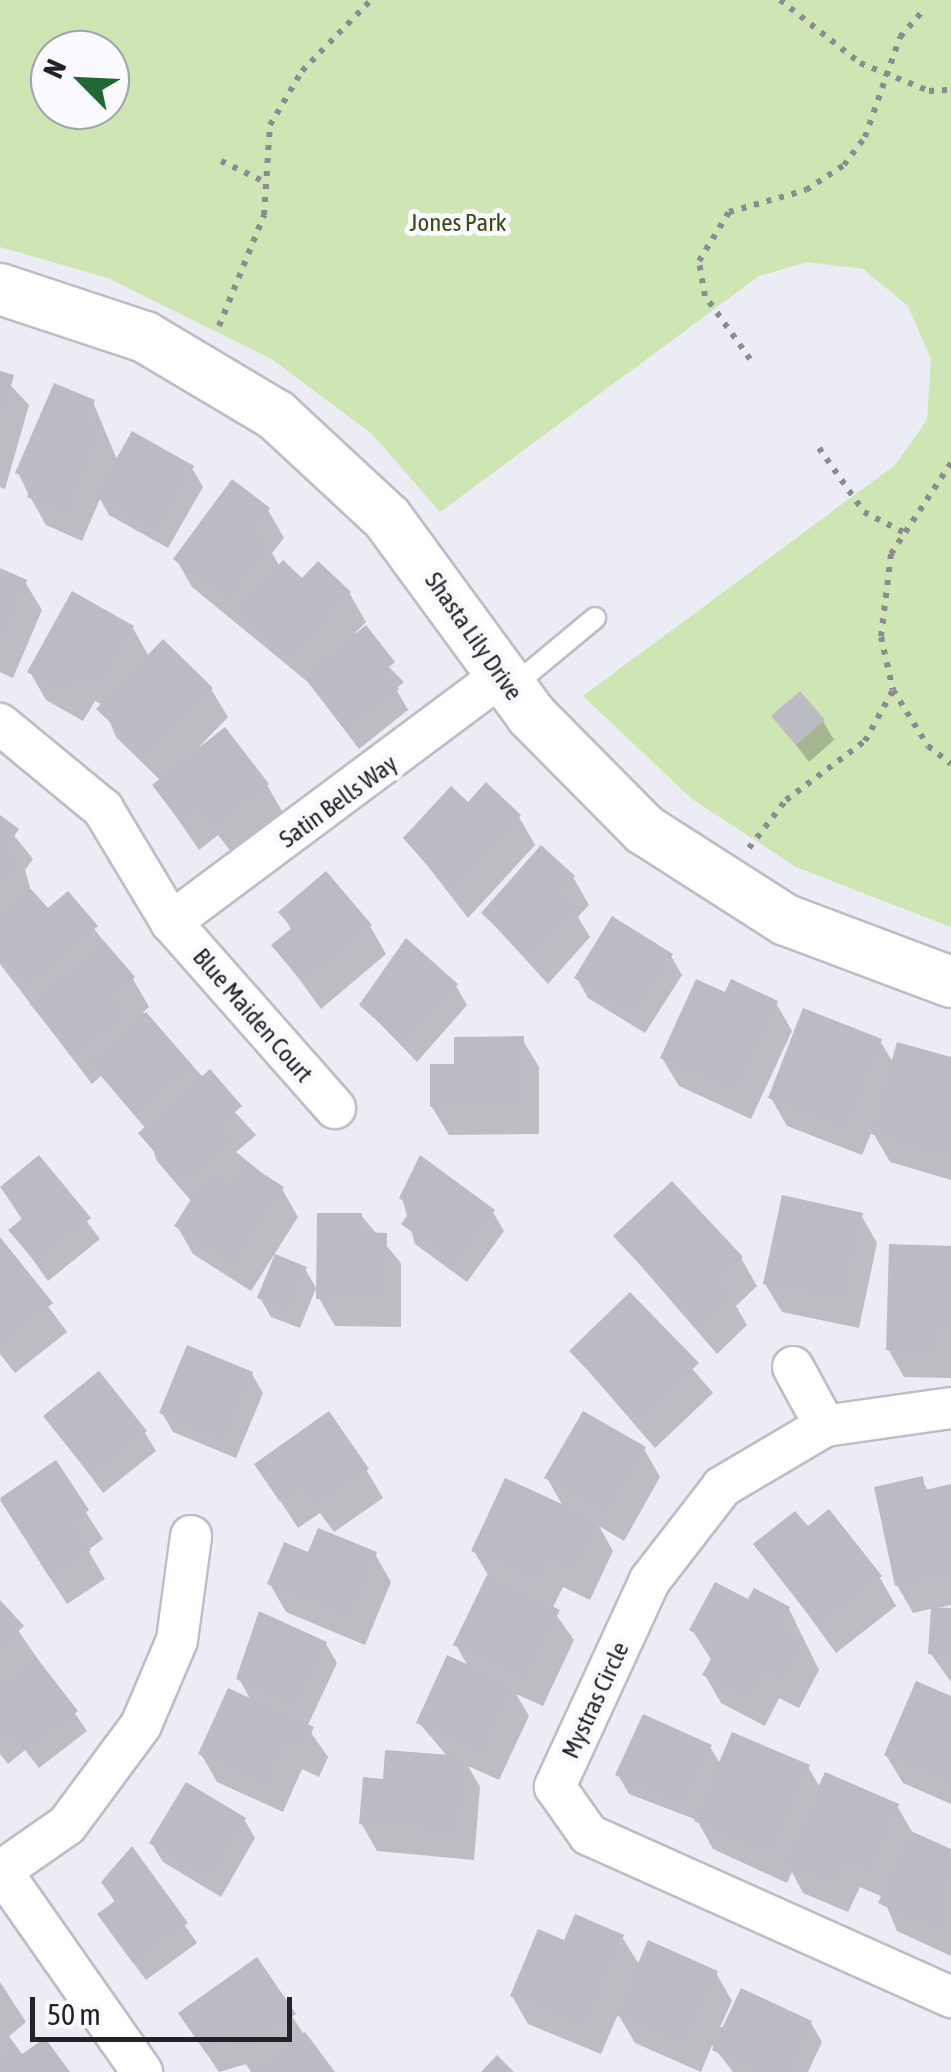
<!DOCTYPE html>
<style>
body{margin:0}
#map{position:relative;width:951px;height:2072px;overflow:hidden;background:#ebecf4;font-family:"Asap Condensed",sans-serif}
div>[style]{position:absolute}
[style*='--x']{left:calc(var(--x)*1px);top:calc(var(--y)*1px);width:calc(var(--w)*1px);rotate:calc(var(--a)*1deg)}
.green>*{inset:0;background:#cfe5b3}
.shadow>*{inset:0;background:#0003}
.building>*{inset:0;background:#bbbbc4}
.path>*{height:6px;margin-top:-3px;transform-origin:0;background:repeating-linear-gradient(90deg,#8b8c91 0 5px,transparent 0 13px)}
.roads{filter:drop-shadow(2px 0 #bdbdc6) drop-shadow(-2px 0 #bdbdc6) drop-shadow(0 2px #bdbdc6) drop-shadow(0 -2px #bdbdc6)}
.service>*{height:20px;margin:-10px;padding:0 10px;transform-origin:10px;border-radius:10px;background:#fff}
.minor>*{height:40px;margin:-20px;padding:0 20px;transform-origin:20px;border-radius:20px;background:#fff}
.tertiary>*{height:50px;margin:-25px;padding:0 25px;transform-origin:25px;border-radius:25px;background:#fff}
span{translate:-50% -50%;white-space:nowrap;text-align:center;line-height:1.15;-webkit-text-stroke:10px #f9f9fe;paint-order:stroke}
.park-label{font-size:25px;color:#374b16}
.street-label{font-size:25px;color:#222326}
.north{position:absolute;left:30px;top:30px;width:100px;height:100px;box-sizing:border-box;background:#f9f9fe;border:2px solid #a3a3a8;border-radius:50%;rotate:294deg;font-size:28px;font-weight:700;line-height:40px;text-align:center;color:#222326}
.north::after{content:'';display:block;margin:auto;width:35px;height:45px;background:#206733;clip-path:polygon(50% 0,100% 100%,50% 72%,0 100%)}
.scale{position:absolute;left:30px;top:1997px;width:262px;height:45px;box-sizing:border-box;border:5px solid #222326;border-top:0;padding-left:12px;font-size:30px;line-height:35px;white-space:nowrap;color:#222326;-webkit-text-stroke:8px #f9f9fe;paint-order:stroke}
</style>
<div id="map">
<div class="green">
<i style="clip-path:polygon(evenodd,0 0,951px 0,951px 927px,796px 867px,692px 799px,583px 696px,895px 465px,927px 420px,931px 359px,908px 306px,863px 269px,807px 262px,759px 276px,440px 512px,372px 434px,273px 360px,108px 278px,0 247px,0 0,50px 50px,110px 50px,110px 110px,50px 110px,50px 50px)"></i>
</div>
<div class="shadow">
<i style="clip-path:polygon(0 374px,29px 405px,5px 489px,0 487px)"></i>
<i style="clip-path:polygon(93px 402px,118px 462px,192px 468px,203px 487px,168px 548px,109px 515px,100px 499px,82px 541px,46px 525px,30px 497px,18px 473px)"></i>
<i style="clip-path:polygon(268px 510px,284px 538px,272px 553px,280px 567px,302px 582px,318px 565px,350px 594px,366px 622px,355px 633px,404px 682px,396px 689px,408px 710px,359px 749px,309px 683px,192px 587px,176px 559px)"></i>
<i style="clip-path:polygon(0 571px,25px 582px,42px 610px,13px 678px,0 672px)"></i>
<i style="clip-path:polygon(133px 628px,149px 657px,211px 689px,228px 717px,199px 747px,267px 785px,283px 813px,232px 853px,218px 835px,199px 850px,155px 786px,161px 781px,116px 737px,103px 705px,95px 701px,83px 721px,46px 700px,30px 672px)"></i>
<i style="clip-path:polygon(774px 716px,823px 721px,834px 740px,809px 762px)"></i>
<i style="clip-path:polygon(519px 817px,535px 845px,468px 918px,406px 838px)"></i>
<i style="clip-path:polygon(0 818px,33px 859px,25px 870px,32px 895px,47px 912px,67px 894px,133px 979px,149px 1007px,143px 1012px,256px 1135px,236px 1152px,282px 1189px,298px 1217px,251px 1291px,193px 1254px,177px 1226px,192px 1202px,157px 1161px,146px 1129px,101px 1076px,92px 1084px,0 964px)"></i>
<i style="clip-path:polygon(573px 877px,589px 905px,578px 917px,590px 937px,548px 984px,484px 914px)"></i>
<i style="clip-path:polygon(281px 912px,370px 926px,386px 954px,321px 1009px,275px 946px,292px 931px)"></i>
<i style="clip-path:polygon(671px 956px,682px 975px,645px 1033px,588px 998px,577px 978px)"></i>
<i style="clip-path:polygon(456px 986px,467px 1005px,417px 1062px,362px 1005px)"></i>
<i style="clip-path:polygon(726px 996px,776px 1003px,792px 1031px,751px 1119px,679px 1086px,662px 1058px)"></i>
<i style="clip-path:polygon(522px 1039px,539px 1067px,539px 1134px,449px 1135px,432px 1107px,457px 1066px)"></i>
<i style="clip-path:polygon(880px 1041px,894px 1064px,951px 1060px,951px 1180px,890px 1162px,872px 1131px,862px 1155px,787px 1126px,771px 1098px)"></i>
<i style="clip-path:polygon(39px 1158px,100px 1239px,48px 1281px,12px 1230px,23px 1221px,2px 1189px)"></i>
<i style="clip-path:polygon(402px 1198px,493px 1212px,504px 1231px,467px 1282px,415px 1244px)"></i>
<i style="clip-path:polygon(361px 1215px,401px 1263px,401px 1327px,335px 1326px,319px 1298px)"></i>
<i style="clip-path:polygon(861px 1215px,877px 1243px,859px 1328px,782px 1312px,765px 1284px)"></i>
<i style="clip-path:polygon(616px 1237px,741px 1258px,757px 1286px,736px 1306px,747px 1325px,717px 1354px)"></i>
<i style="clip-path:polygon(0 1241px,67px 1332px,15px 1373px,0 1354px)"></i>
<i style="clip-path:polygon(951px 1248px,951px 1378px,904px 1377px,888px 1349px)"></i>
<i style="clip-path:polygon(305px 1269px,316px 1288px,300px 1328px,271px 1317px,260px 1298px)"></i>
<i style="clip-path:polygon(630px 1296px,713px 1393px,655px 1448px,572px 1352px)"></i>
<i style="clip-path:polygon(252px 1374px,263px 1393px,236px 1458px,173px 1432px,162px 1413px)"></i>
<i style="clip-path:polygon(47px 1417px,145px 1433px,156px 1451px,103px 1493px)"></i>
<i style="clip-path:polygon(644px 1449px,660px 1477px,624px 1541px,599px 1526px,613px 1551px,590px 1600px,563px 1587px,552px 1609px,574px 1640px,543px 1706px,516px 1694px,529px 1716px,499px 1780px,468px 1766px,480px 1787px,474px 1860px,377px 1851px,361px 1823px,385px 1781px,448px 1757px,419px 1723px,469px 1668px,456px 1645px,489px 1577px,474px 1551px,564px 1508px,547px 1478px)"></i>
<i style="clip-path:polygon(55px 1464px,103px 1539px,88px 1550px,105px 1579px,67px 1604px,0 1500px)"></i>
<i style="clip-path:polygon(257px 1465px,367px 1471px,383px 1498px,334px 1532px,320px 1513px,298px 1528px)"></i>
<i style="clip-path:polygon(921px 1479px,929px 1492px,951px 1487px,951px 1605px,936px 1608px,951px 1610px,951px 1682px,931px 1654px,934px 1608px,913px 1613px,897px 1585px)"></i>
<i style="clip-path:polygon(807px 1530px,880px 1578px,896px 1606px,836px 1653px,757px 1544px)"></i>
<i style="clip-path:polygon(375px 1554px,391px 1582px,365px 1645px,286px 1612px,270px 1584px,309px 1555px)"></i>
<i style="clip-path:polygon(749px 1603px,789px 1609px,819px 1670px,799px 1708px,779px 1698px,765px 1726px,721px 1703px,705px 1675px,712px 1661px,692px 1630px)"></i>
<i style="clip-path:polygon(0 1604px,87px 1731px,39px 1768px,25px 1750px,8px 1764px,0 1754px)"></i>
<i style="clip-path:polygon(260px 1614px,326px 1644px,337px 1663px,307px 1727px,328px 1757px,319px 1777px,302px 1769px,283px 1812px,217px 1782px,201px 1754px,252px 1702px,239px 1679px)"></i>
<i style="clip-path:polygon(951px 1699px,951px 1804px,903px 1783px,886px 1755px)"></i>
<i style="clip-path:polygon(710px 1747px,721px 1765px,808px 1767px,821px 1789px,897px 1806px,914px 1835px,951px 1852px,951px 1956px,897px 1931px,883px 1897px,860px 1887px,848px 1912px,803px 1893px,792px 1872px,787px 1883px,713px 1849px,697px 1820px,629px 1794px,618px 1775px)"></i>
<i style="clip-path:polygon(244px 1819px,255px 1838px,221px 1897px,163px 1862px,152px 1844px)"></i>
<i style="clip-path:polygon(132px 1850px,197px 1943px,146px 1980px,112px 1934px,116px 1904px,104px 1883px)"></i>
<i style="clip-path:polygon(622px 1937px,640px 1966px,716px 1973px,732px 2001px,720px 2027px,811px 2023px,822px 2042px,808px 2072px,733px 2072px,712px 2045px,701px 2072px,635px 2043px,618px 2014px,601px 2054px,528px 2024px,512px 1996px,565px 1943px)"></i>
<i style="clip-path:polygon(256px 1961px,310px 2044px,331px 2072px,251px 2072px,246px 2064px,219px 2072px,198px 2041px,182px 2014px)"></i>
<i style="clip-path:polygon(0 1982px,26px 2022px,7px 2038px,21px 2058px,67px 2072px,0 2072px)"></i>
</div>
<div class="building">
<i style="clip-path:polygon(0 371px,14px 375px,1px 422px,0 422px)"></i>
<i style="clip-path:polygon(54px 383px,95px 400px,86px 423px,102px 430px,67px 514px,27px 497px,34px 480px,15px 473px)"></i>
<i style="clip-path:polygon(132px 431px,194px 466px,156px 531px,95px 496px)"></i>
<i style="clip-path:polygon(232px 479px,270px 508px,253px 531px,270px 544px,229px 601px,173px 559px)"></i>
<i style="clip-path:polygon(283px 560px,302px 578px,318px 561px,351px 592px,289px 659px,236px 611px)"></i>
<i style="clip-path:polygon(0 568px,27px 580px,0 644px)"></i>
<i style="clip-path:polygon(72px 591px,134px 626px,100px 686px,79px 674px,67px 695px,27px 672px)"></i>
<i style="clip-path:polygon(366px 625px,395px 662px,384px 671px,399px 689px,346px 731px,303px 676px)"></i>
<i style="clip-path:polygon(163px 639px,213px 688px,147px 757px,96px 709px)"></i>
<i style="clip-path:polygon(800px 691px,825px 720px,796px 745px,771px 716px)"></i>
<i style="clip-path:polygon(225px 727px,269px 784px,214px 827px,200px 809px,182px 824px,152px 785px)"></i>
<i style="clip-path:polygon(486px 782px,521px 815px,451px 892px,403px 838px,451px 786px,468px 802px)"></i>
<i style="clip-path:polygon(0 815px,19px 829px,6px 848px,22px 860px,0 890px)"></i>
<i style="clip-path:polygon(541px 845px,575px 876px,559px 893px,576px 908px,531px 958px,481px 913px)"></i>
<i style="clip-path:polygon(326px 871px,372px 925px,303px 983px,271px 945px,292px 928px,278px 912px)"></i>
<i style="clip-path:polygon(31px 889px,48px 908px,68px 891px,98px 926px,27px 988px,0 958px,0 916px)"></i>
<i style="clip-path:polygon(612px 916px,673px 954px,634px 1016px,574px 978px)"></i>
<i style="clip-path:polygon(406px 938px,458px 984px,405px 1045px,359px 1005px)"></i>
<i style="clip-path:polygon(104px 941px,135px 977px,111px 997px,125px 1014px,75px 1057px,30px 1004px)"></i>
<i style="clip-path:polygon(696px 979px,725px 992px,731px 979px,778px 1001px,735px 1093px,660px 1058px)"></i>
<i style="clip-path:polygon(803px 1008px,882px 1039px,846px 1129px,768px 1098px)"></i>
<i style="clip-path:polygon(146px 1012px,193px 1066px,136px 1115px,89px 1061px)"></i>
<i style="clip-path:polygon(524px 1036px,524px 1106px,430px 1107px,430px 1064px,454px 1064px,454px 1037px)"></i>
<i style="clip-path:polygon(897px 1042px,951px 1057px,951px 1157px,871px 1134px)"></i>
<i style="clip-path:polygon(210px 1069px,242px 1106px,219px 1126px,233px 1141px,183px 1185px,138px 1133px)"></i>
<i style="clip-path:polygon(39px 1155px,91px 1218px,36px 1263px,8px 1230px,23px 1218px,0 1187px)"></i>
<i style="clip-path:polygon(420px 1155px,495px 1210px,456px 1264px,401px 1224px,413px 1208px,399px 1198px)"></i>
<i style="clip-path:polygon(246px 1163px,284px 1187px,234px 1265px,174px 1226px,210px 1170px,232px 1184px)"></i>
<i style="clip-path:polygon(672px 1181px,743px 1257px,718px 1280px,733px 1295px,699px 1327px,613px 1236px)"></i>
<i style="clip-path:polygon(782px 1195px,863px 1213px,844px 1301px,763px 1284px)"></i>
<i style="clip-path:polygon(317px 1213px,362px 1213px,362px 1232px,387px 1233px,386px 1300px,316px 1299px)"></i>
<i style="clip-path:polygon(0 1237px,53px 1303px,0 1345px)"></i>
<i style="clip-path:polygon(889px 1244px,951px 1246px,951px 1332px,938px 1332px,937px 1351px,886px 1350px)"></i>
<i style="clip-path:polygon(275px 1254px,307px 1267px,290px 1311px,257px 1298px)"></i>
<i style="clip-path:polygon(630px 1292px,699px 1363px,638px 1422px,569px 1351px)"></i>
<i style="clip-path:polygon(187px 1345px,253px 1372px,225px 1441px,159px 1413px)"></i>
<i style="clip-path:polygon(99px 1371px,147px 1431px,91px 1476px,43px 1416px)"></i>
<i style="clip-path:polygon(329px 1411px,369px 1469px,316px 1506px,303px 1486px,280px 1502px,254px 1464px)"></i>
<i style="clip-path:polygon(583px 1411px,646px 1447px,608px 1514px,544px 1478px)"></i>
<i style="clip-path:polygon(56px 1460px,89px 1510px,72px 1522px,91px 1550px,49px 1577px,0 1498px)"></i>
<i style="clip-path:polygon(923px 1476px,925px 1490px,951px 1484px,951px 1574px,895px 1586px,874px 1487px)"></i>
<i style="clip-path:polygon(505px 1478px,599px 1521px,574px 1573px,547px 1560px,537px 1582px,471px 1551px)"></i>
<i style="clip-path:polygon(829px 1509px,882px 1576px,818px 1627px,753px 1544px,795px 1511px,808px 1526px)"></i>
<i style="clip-path:polygon(318px 1528px,377px 1552px,349px 1618px,267px 1584px,284px 1542px,308px 1552px)"></i>
<i style="clip-path:polygon(487px 1575px,560px 1610px,527px 1680px,453px 1645px)"></i>
<i style="clip-path:polygon(715px 1582px,748px 1599px,754px 1588px,790px 1607px,780px 1627px,805px 1640px,782px 1682px,763px 1672px,749px 1699px,702px 1675px,718px 1646px,689px 1630px)"></i>
<i style="clip-path:polygon(0 1600px,24px 1626px,0 1649px)"></i>
<i style="clip-path:polygon(931px 1607px,951px 1608px,951px 1656px,928px 1654px)"></i>
<i style="clip-path:polygon(259px 1611px,327px 1642px,297px 1707px,236px 1679px)"></i>
<i style="clip-path:polygon(447px 1655px,514px 1686px,483px 1754px,416px 1723px)"></i>
<i style="clip-path:polygon(36px 1657px,78px 1711px,27px 1751px,13px 1733px,0 1742px,0 1685px)"></i>
<i style="clip-path:polygon(916px 1681px,951px 1696px,951px 1784px,884px 1755px)"></i>
<i style="clip-path:polygon(228px 1688px,314px 1727px,304px 1750px,286px 1743px,267px 1786px,198px 1754px)"></i>
<i style="clip-path:polygon(643px 1714px,712px 1745px,684px 1807px,615px 1775px)"></i>
<i style="clip-path:polygon(732px 1732px,810px 1765px,771px 1856px,694px 1821px)"></i>
<i style="clip-path:polygon(385px 1750px,465px 1756px,459px 1832px,359px 1824px,363px 1777px,383px 1779px)"></i>
<i style="clip-path:polygon(825px 1772px,899px 1804px,869px 1872px,844px 1860px,833px 1886px,784px 1865px)"></i>
<i style="clip-path:polygon(186px 1782px,246px 1818px,210px 1879px,149px 1843px)"></i>
<i style="clip-path:polygon(911px 1831px,951px 1849px,945px 1934px,878px 1903px)"></i>
<i style="clip-path:polygon(132px 1846px,188px 1923px,133px 1963px,97px 1914px,115px 1901px,101px 1882px)"></i>
<i style="clip-path:polygon(575px 1914px,624px 1935px,585px 2027px,510px 1996px,538px 1929px,564px 1940px)"></i>
<i style="clip-path:polygon(648px 1940px,718px 1971px,685px 2045px,616px 2015px)"></i>
<i style="clip-path:polygon(257px 1957px,296px 2014px,240px 2054px,228px 2038px,206px 2053px,178px 2013px)"></i>
<i style="clip-path:polygon(741px 1988px,812px 2021px,789px 2072px,760px 2072px,712px 2050px)"></i>
<i style="clip-path:polygon(305px 2032px,335px 2072px,255px 2072px,253px 2070px)"></i>
<i style="clip-path:polygon(8px 2035px,22px 2054px,45px 2038px,70px 2072px,0 2072px)"></i>
<i style="clip-path:polygon(497px 2055px,514px 2072px,481px 2072px)"></i>
</div>
<div class="path">
<i style="--x:780;--y:0;--w:102;--a:38.2"></i>
<i style="--x:860;--y:63;--w:74;--a:22.1"></i>
<i style="--x:929;--y:91;--w:22;--a:-3"></i>
<i style="--x:221;--y:161;--w:49;--a:25.5"></i>
<i style="--x:219;--y:326;--w:120;--a:-67.9"></i>
<i style="--x:264;--y:215;--w:90;--a:-86.2"></i>
<i style="--x:270;--y:125;--w:63;--a:-59.3"></i>
<i style="--x:302;--y:71;--w:99;--a:-45.8"></i>
<i style="--x:750;--y:359;--w:77;--a:-125.5"></i>
<i style="--x:705;--y:296;--w:36;--a:-100"></i>
<i style="--x:699;--y:261;--w:57;--a:-58.5"></i>
<i style="--x:729;--y:212;--w:80;--a:-15.9"></i>
<i style="--x:806;--y:190;--w:45;--a:-33.3"></i>
<i style="--x:844;--y:165;--w:35;--a:-53"></i>
<i style="--x:865;--y:137;--w:106;--a:-70.7"></i>
<i style="--x:900;--y:37;--w:32;--a:-49"></i>
<i style="--x:819;--y:448;--w:78;--a:54.9"></i>
<i style="--x:864;--y:512;--w:44;--a:27.1"></i>
<i style="--x:951;--y:463;--w:109;--a:123.4"></i>
<i style="--x:891;--y:554;--w:84;--a:96.9"></i>
<i style="--x:881;--y:637;--w:54;--a:77.2"></i>
<i style="--x:893;--y:690;--w:66;--a:58"></i>
<i style="--x:928;--y:746;--w:29;--a:38"></i>
<i style="--x:749;--y:848;--w:61;--a:-52.4"></i>
<i style="--x:786;--y:800;--w:99;--a:-36.8"></i>
<i style="--x:865;--y:741;--w:58;--a:-61.2"></i>
</div>
<div class="roads">
<div class="service">
<i style="--x:512;--y:687;--w:108;--a:-39.7"></i>
</div>
<div class="minor">
<i style="--x:0;--y:724;--w:134;--a:39.5"></i>
<i style="--x:103;--y:809;--w:132;--a:59"></i>
<i style="--x:171;--y:922;--w:248;--a:48.6"></i>
<i style="--x:171;--y:922;--w:412;--a:-36.7"></i>
<i style="--x:793;--y:1367;--w:67;--a:61.5"></i>
<i style="--x:951;--y:1408;--w:127;--a:171.9"></i>
<i style="--x:825;--y:1426;--w:120;--a:149.4"></i>
<i style="--x:722;--y:1487;--w:118;--a:127.7"></i>
<i style="--x:650;--y:1580;--w:228;--a:114.7"></i>
<i style="--x:555;--y:1787;--w:59;--a:54.7"></i>
<i style="--x:589;--y:1835;--w:397;--a:24.1"></i>
<i style="--x:0;--y:1869;--w:248;--a:55"></i>
<i style="--x:1;--y:1871;--w:80;--a:-34.9"></i>
<i style="--x:67;--y:1825;--w:124;--a:-53.5"></i>
<i style="--x:141;--y:1725;--w:92;--a:-67"></i>
<i style="--x:177;--y:1640;--w:105;--a:-82.3"></i>
</div>
<div class="tertiary">
<i style="--x:0;--y:289;--w:153;--a:18.3"></i>
<i style="--x:145;--y:337;--w:152;--a:30.8"></i>
<i style="--x:276;--y:415;--w:151;--a:42.9"></i>
<i style="--x:387;--y:518;--w:244;--a:53.8"></i>
<i style="--x:531;--y:715;--w:162;--a:45.3"></i>
<i style="--x:645;--y:830;--w:167;--a:32.6"></i>
<i style="--x:786;--y:920;--w:176;--a:20.6"></i>
</div>
</div>
<div class="park-label">
<span style="left:458px;top:222px">Jones Park</span>
</div>
<div class="street-label">
<span style="left:474px;top:636px;rotate:55deg">Shasta Lily Drive</span>
<span style="left:338px;top:801px;rotate:-36deg">Satin Bells Way</span>
<span style="left:253px;top:1015px;rotate:49deg">Blue Maiden Court</span>
<span style="left:595px;top:1700px;rotate:-65deg">Mystras Circle</span>
</div>
<div class="north">N</div>
<div class="scale">50 m</div>
</div>
